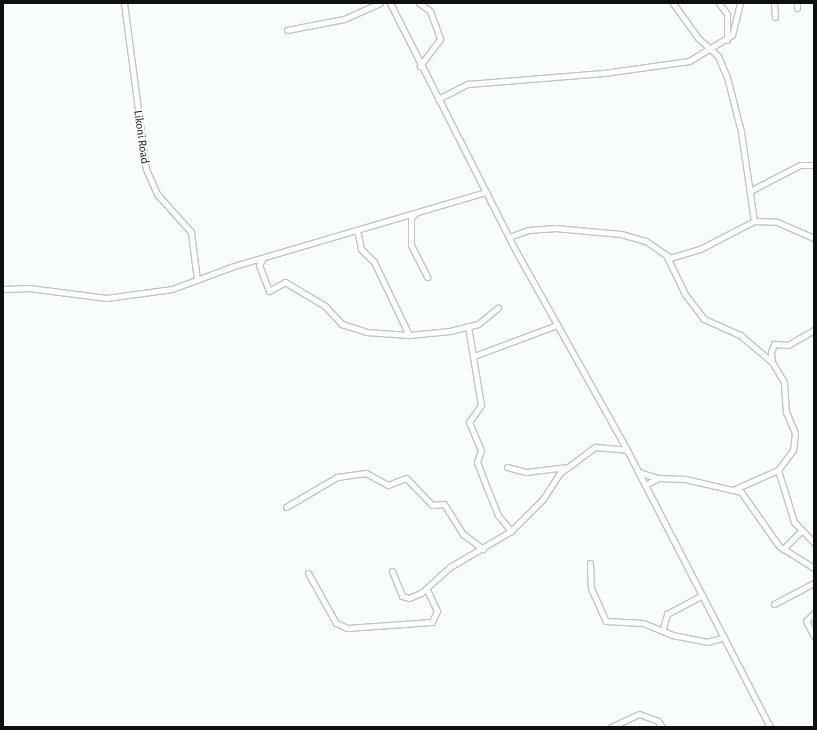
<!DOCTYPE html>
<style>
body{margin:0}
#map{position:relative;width:817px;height:730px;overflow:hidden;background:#f8fcfd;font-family:"Alegreya Sans",sans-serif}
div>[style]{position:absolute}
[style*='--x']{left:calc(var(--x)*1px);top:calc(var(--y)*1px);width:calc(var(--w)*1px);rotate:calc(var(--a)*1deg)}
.roads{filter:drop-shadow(1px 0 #c1c5c6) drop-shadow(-1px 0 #c1c5c6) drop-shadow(0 1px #c1c5c6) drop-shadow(0 -1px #c1c5c6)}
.minor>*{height:5px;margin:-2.5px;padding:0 2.5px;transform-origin:2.5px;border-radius:2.5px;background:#fff}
span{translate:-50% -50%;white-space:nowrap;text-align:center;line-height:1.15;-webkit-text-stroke:4px #fff;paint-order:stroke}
.street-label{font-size:12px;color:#0e0f10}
.frame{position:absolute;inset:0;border:4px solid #0e0f10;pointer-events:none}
</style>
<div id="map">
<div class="roads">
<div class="minor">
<i style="--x:124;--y:3;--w:167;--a:82.5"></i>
<i style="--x:146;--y:169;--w:27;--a:66"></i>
<i style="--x:157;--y:194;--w:51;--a:48.2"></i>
<i style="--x:191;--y:232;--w:48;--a:82.9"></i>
<i style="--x:390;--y:3;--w:280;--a:63.1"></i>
<i style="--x:517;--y:253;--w:226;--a:60.8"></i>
<i style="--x:627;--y:450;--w:312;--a:62.7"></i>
<i style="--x:419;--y:3;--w:14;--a:36"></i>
<i style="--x:430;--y:11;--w:30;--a:70"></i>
<i style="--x:440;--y:39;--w:34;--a:127"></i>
<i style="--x:673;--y:3;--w:43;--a:54.5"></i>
<i style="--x:698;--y:38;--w:27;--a:42"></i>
<i style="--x:718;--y:56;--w:23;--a:67"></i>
<i style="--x:727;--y:77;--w:57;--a:75.7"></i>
<i style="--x:741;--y:132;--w:90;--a:81.7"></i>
<i style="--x:719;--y:3;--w:14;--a:54"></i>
<i style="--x:727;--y:14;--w:26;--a:90"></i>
<i style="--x:774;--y:3;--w:14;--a:86"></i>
<i style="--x:797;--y:3;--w:5;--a:90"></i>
<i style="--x:287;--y:30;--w:58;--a:-10.9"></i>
<i style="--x:344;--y:19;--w:39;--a:-24"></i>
<i style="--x:438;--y:99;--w:34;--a:-27"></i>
<i style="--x:468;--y:84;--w:136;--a:-4.6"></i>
<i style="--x:604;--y:73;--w:86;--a:-8"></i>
<i style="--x:689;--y:61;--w:50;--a:-31.2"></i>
<i style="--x:732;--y:35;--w:33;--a:-76"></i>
<i style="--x:750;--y:191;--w:56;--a:-27.5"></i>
<i style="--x:800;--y:165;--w:14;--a:0"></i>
<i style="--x:415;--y:214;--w:5;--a:143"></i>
<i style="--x:411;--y:217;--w:28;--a:90"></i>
<i style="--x:411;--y:245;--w:36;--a:63"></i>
<i style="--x:357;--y:230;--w:19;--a:78"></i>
<i style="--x:361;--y:249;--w:18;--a:45"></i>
<i style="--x:374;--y:262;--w:81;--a:64.4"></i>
<i style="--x:509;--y:237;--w:20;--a:-20"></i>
<i style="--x:528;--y:230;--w:27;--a:-4"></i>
<i style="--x:555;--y:228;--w:66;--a:5.2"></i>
<i style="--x:621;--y:234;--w:26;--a:16"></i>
<i style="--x:646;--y:241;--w:29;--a:35"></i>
<i style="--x:670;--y:258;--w:34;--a:-17"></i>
<i style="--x:702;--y:248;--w:59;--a:-27.4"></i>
<i style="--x:754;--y:221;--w:23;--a:2"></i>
<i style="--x:777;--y:222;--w:40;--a:23.4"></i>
<i style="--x:667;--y:257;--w:41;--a:64.1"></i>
<i style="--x:685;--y:294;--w:31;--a:53"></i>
<i style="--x:704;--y:319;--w:39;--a:24"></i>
<i style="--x:740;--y:335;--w:42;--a:40.2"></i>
<i style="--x:263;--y:258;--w:8;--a:120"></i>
<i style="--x:259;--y:265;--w:28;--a:69"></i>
<i style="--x:269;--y:291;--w:18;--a:-29"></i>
<i style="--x:285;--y:282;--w:47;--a:31"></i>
<i style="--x:325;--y:306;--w:25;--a:47"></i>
<i style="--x:342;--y:324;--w:25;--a:18"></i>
<i style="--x:366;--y:332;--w:43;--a:4"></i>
<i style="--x:409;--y:335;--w:41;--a:-5.6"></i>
<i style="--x:450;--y:331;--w:29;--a:-14"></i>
<i style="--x:478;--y:324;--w:26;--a:-39"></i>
<i style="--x:3;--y:289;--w:26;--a:-2"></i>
<i style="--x:29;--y:288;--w:78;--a:7.4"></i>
<i style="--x:106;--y:298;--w:67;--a:-7.8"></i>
<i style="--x:172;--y:289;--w:63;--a:-20.4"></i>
<i style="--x:231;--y:267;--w:266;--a:-16.4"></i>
<i style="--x:468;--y:326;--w:80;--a:80.7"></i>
<i style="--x:481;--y:405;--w:21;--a:125"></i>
<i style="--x:469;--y:422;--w:30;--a:67"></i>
<i style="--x:481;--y:450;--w:13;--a:108"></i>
<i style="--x:477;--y:462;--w:17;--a:69"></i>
<i style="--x:483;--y:478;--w:40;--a:68"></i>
<i style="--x:498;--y:515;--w:21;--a:51"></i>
<i style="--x:474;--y:356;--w:89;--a:-20.5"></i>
<i style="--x:507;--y:467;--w:20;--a:15"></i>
<i style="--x:526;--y:472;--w:38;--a:-7"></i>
<i style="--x:778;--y:470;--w:54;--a:72.9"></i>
<i style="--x:794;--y:522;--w:29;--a:46"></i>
<i style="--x:638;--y:472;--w:21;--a:17"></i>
<i style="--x:658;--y:478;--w:27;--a:2"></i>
<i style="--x:685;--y:479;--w:57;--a:13.1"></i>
<i style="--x:741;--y:492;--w:66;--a:54.9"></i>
<i style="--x:779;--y:546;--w:41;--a:32.2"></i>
<i style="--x:645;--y:485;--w:15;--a:-28"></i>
<i style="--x:735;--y:489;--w:47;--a:-23.8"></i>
<i style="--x:778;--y:470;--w:25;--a:-53"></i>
<i style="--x:793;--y:450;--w:17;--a:-83"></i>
<i style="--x:795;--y:433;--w:23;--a:-113"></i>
<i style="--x:786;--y:412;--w:30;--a:-94"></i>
<i style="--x:784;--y:382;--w:23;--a:-121"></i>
<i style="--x:772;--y:362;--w:10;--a:-96"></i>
<i style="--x:771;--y:352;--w:9;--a:-69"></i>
<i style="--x:774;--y:344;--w:14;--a:4"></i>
<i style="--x:788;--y:345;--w:30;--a:-30"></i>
<i style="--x:286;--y:507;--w:59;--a:-30.5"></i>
<i style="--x:337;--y:477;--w:29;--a:-8"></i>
<i style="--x:366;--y:473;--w:25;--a:29"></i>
<i style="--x:388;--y:485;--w:19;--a:-21"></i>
<i style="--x:406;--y:478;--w:37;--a:46"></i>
<i style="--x:432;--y:505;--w:12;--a:-5"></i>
<i style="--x:444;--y:504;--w:36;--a:58"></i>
<i style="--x:463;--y:534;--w:25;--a:37"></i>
<i style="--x:783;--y:549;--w:25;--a:-45"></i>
<i style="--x:590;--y:563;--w:25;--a:88"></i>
<i style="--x:591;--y:588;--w:36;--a:66"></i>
<i style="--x:606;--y:621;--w:37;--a:3"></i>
<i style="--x:643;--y:623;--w:31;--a:22"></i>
<i style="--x:672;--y:635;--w:36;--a:11"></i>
<i style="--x:707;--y:642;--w:18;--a:-16"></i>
<i style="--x:392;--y:571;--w:27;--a:68"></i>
<i style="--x:402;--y:596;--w:7;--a:16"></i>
<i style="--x:409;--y:598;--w:13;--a:-23"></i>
<i style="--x:421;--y:593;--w:39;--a:-42"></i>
<i style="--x:450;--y:567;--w:71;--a:-30.5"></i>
<i style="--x:511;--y:531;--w:45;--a:-45"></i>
<i style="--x:543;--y:499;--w:31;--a:-57"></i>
<i style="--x:560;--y:473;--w:44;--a:-36.6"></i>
<i style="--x:595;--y:447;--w:32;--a:5"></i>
<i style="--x:308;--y:573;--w:57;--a:60.8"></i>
<i style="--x:336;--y:623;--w:12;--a:24"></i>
<i style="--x:347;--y:628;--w:85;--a:-4"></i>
<i style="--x:432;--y:622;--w:12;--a:-66"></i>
<i style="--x:437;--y:611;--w:23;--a:-115"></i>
<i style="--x:774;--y:604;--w:45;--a:-27.7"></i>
<i style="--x:814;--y:613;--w:11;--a:135"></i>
<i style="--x:806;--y:621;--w:17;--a:62"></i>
<i style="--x:663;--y:628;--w:15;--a:-74"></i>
<i style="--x:667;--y:614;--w:40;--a:-28"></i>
<i style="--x:611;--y:727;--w:31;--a:-25"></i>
<i style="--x:639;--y:714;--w:20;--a:20"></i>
<i style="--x:658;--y:721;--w:7;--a:56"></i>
</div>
</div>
<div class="street-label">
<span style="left:141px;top:137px;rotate:82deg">Likoni Road</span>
</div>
<div class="frame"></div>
</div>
